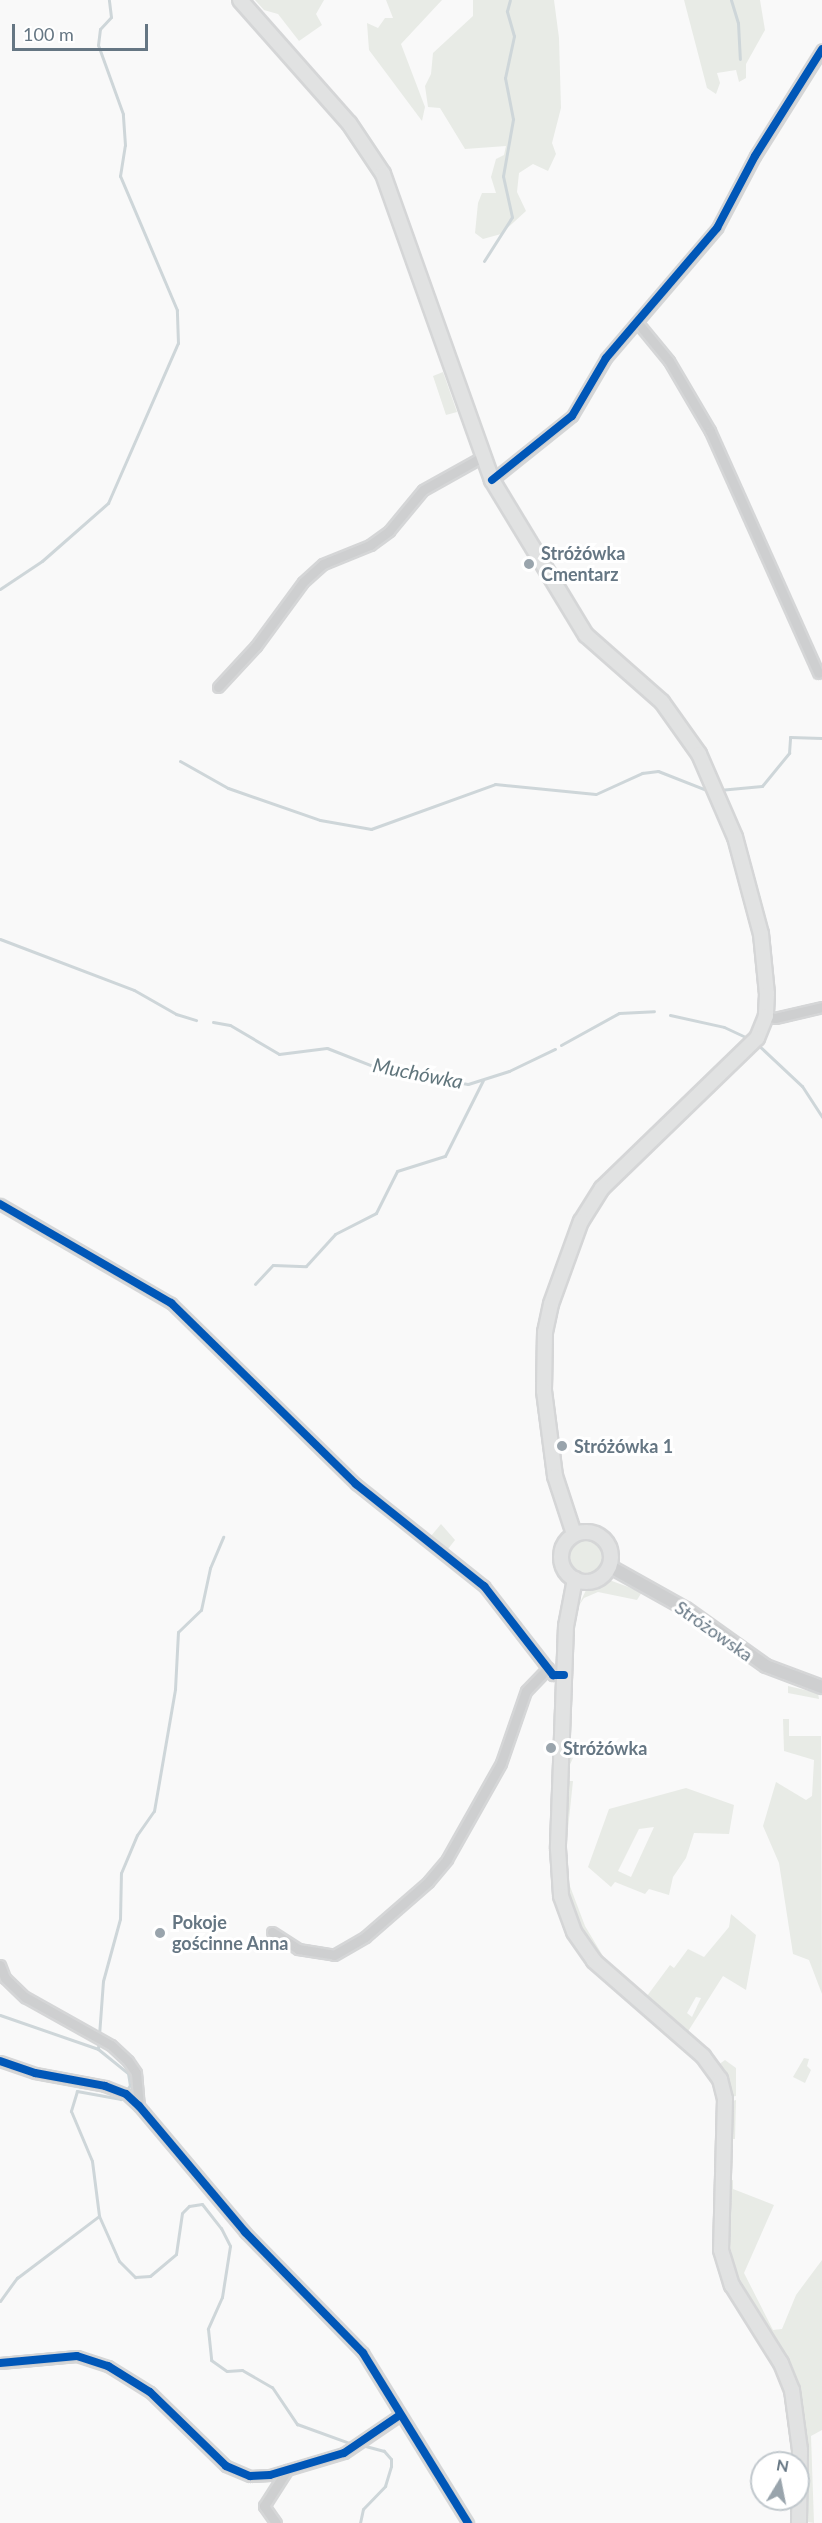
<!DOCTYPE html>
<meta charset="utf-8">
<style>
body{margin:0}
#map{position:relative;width:822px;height:2523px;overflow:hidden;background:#f9f9f9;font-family:Lato,sans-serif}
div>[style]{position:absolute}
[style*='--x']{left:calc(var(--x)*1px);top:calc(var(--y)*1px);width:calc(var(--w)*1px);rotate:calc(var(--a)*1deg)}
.green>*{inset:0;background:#e8ebe6}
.round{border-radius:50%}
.stream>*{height:3px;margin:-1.5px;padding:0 1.5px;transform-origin:1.5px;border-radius:1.5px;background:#ced6d9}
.roads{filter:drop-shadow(2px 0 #d5d6d7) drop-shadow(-2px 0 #d5d6d7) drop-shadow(0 2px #d5d6d7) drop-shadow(0 -2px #d5d6d7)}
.minor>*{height:9px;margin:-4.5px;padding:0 4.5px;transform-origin:4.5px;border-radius:4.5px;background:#cecfd0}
.tertiary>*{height:12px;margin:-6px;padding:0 6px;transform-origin:6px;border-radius:6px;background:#cecfd0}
.secondary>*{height:14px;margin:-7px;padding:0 7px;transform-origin:7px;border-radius:7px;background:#e1e2e2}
.secondary>.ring{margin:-7px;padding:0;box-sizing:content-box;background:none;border:14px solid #e1e2e2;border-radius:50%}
.cycleway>*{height:8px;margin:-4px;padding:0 4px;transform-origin:4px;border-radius:4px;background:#0057b8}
.dots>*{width:16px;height:16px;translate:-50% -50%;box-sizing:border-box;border:3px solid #fff;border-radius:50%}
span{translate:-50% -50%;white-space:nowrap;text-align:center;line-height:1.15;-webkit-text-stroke:6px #fff;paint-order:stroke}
.poi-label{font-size:18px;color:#657683;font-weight:700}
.left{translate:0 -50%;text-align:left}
.street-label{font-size:18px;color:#657683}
.water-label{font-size:20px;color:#60757c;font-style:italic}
.north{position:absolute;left:750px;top:2451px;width:60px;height:60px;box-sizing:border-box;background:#fff;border:2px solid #c1c8cd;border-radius:50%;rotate:10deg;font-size:16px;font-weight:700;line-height:24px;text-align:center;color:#657683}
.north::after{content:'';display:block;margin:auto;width:21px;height:27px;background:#99a4ac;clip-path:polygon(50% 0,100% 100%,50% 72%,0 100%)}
.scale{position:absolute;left:12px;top:24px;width:136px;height:27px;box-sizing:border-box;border:3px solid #657683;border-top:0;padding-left:8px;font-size:18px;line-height:21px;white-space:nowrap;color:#657683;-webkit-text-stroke:4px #fff;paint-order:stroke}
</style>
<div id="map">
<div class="green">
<i style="clip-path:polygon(255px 0,324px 0,316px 14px,322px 25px,299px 41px,278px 14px,264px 10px)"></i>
<i style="clip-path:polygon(386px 0,442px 0,401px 44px,425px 107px,422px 121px,369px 50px,367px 23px,378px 28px,385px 18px,393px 18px)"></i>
<i style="clip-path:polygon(473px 0,554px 0,559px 38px,561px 108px,552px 143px,556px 154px,548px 171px,533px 164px,519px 173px,517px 192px,526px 211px,501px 234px,483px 239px,475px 233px,478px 203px,482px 193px,496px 193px,491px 177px,496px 159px,504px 155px,506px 146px,465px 149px,440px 108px,428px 107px,425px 86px,431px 74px,433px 53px,473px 16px)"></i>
<i style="clip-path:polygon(684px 0,760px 0,765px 30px,746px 64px,746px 78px,739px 82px,736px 70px,717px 73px,720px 83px,716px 94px,707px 88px)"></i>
<i style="clip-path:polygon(443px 372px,457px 412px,446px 415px,433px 376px)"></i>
<i style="clip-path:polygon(441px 1524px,455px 1540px,448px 1549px,431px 1536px)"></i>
<i class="round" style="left:569px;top:1539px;width:34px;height:34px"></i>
<i style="clip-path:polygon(605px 1581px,612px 1581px,642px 1592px,637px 1600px,598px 1592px,584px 1598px,578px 1607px,587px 1588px)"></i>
<i style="clip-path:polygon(570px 1682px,569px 1757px,573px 1758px,567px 1771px)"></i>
<i style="clip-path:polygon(788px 1686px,818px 1693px,819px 1699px,788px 1693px)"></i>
<i style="clip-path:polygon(783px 1719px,789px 1719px,789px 1736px,821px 1736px,822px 1994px,809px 1960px,793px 1954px,779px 1863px,763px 1826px,776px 1782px,806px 1800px,812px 1796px,814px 1760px,784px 1751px)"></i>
<i style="clip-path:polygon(568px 1781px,573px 1781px,567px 1838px,565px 1835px)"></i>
<i style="clip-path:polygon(evenodd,686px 1788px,734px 1805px,729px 1834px,694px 1833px,686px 1858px,673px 1877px,669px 1895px,649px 1889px,645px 1894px,615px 1882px,611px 1887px,588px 1867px,609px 1809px,686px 1788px,654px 1827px,631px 1877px,618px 1871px,639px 1829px,654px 1827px)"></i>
<i style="clip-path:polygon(564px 1855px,568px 1855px,568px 1881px,585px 1926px,606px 1961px,576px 1922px,566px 1890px)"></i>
<i style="clip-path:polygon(evenodd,731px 1914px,756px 1935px,746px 1990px,723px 1976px,687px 2033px,716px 2059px,714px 2062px,613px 1970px,615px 1967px,647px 1996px,670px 1965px,674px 1968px,688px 1949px,704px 1957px,729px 1927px,731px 1914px,696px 1997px,701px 1998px,692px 2017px,687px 2013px,696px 1997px)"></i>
<i style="clip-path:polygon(804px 2058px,809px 2059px,807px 2066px,811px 2070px,805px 2083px,793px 2077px)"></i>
<i style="clip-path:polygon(725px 2060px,736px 2068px,736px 2096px,730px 2097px,718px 2065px)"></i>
<i style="clip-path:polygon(736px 2100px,735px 2139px,732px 2139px,729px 2137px,730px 2102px)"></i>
<i style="clip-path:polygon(733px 2180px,733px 2189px,774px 2205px,744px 2273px,773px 2330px,782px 2329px,796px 2295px,822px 2260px,822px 2430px,811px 2436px,814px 2523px,808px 2522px,805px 2515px,806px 2457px,799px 2397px,785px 2357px,734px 2269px,728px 2231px,730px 2190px,726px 2189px,727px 2182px)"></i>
</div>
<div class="stream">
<i style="--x:731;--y:0;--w:24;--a:73"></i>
<i style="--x:738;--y:23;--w:36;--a:87"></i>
<i style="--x:484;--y:261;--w:52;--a:-57.5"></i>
<i style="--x:512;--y:217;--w:42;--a:-102.4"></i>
<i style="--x:503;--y:176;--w:58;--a:-80"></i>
<i style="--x:513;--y:119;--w:42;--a:-101"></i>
<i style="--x:505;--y:78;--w:43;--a:-77.9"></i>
<i style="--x:514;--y:36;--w:26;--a:-106"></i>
<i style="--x:507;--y:11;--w:11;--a:-75"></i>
<i style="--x:0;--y:589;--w:50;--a:-33.7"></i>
<i style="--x:42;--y:561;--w:88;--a:-41.3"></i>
<i style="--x:108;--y:503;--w:175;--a:-66.4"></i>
<i style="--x:178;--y:343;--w:33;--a:-92"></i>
<i style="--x:177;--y:310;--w:146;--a:-113"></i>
<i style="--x:120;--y:176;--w:31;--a:-81"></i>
<i style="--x:125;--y:145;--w:31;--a:-94"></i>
<i style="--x:123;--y:114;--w:73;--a:-109.9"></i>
<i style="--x:98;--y:45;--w:16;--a:-83"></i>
<i style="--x:100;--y:29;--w:16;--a:-47"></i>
<i style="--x:111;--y:17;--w:17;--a:-97"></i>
<i style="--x:180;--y:761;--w:55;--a:29.4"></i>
<i style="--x:228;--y:788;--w:97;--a:19.2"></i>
<i style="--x:320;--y:820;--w:52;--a:10"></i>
<i style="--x:371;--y:829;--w:132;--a:-19.9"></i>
<i style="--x:495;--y:784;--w:101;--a:5.7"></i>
<i style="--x:596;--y:794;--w:51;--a:-24.5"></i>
<i style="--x:642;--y:773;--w:16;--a:-7"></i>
<i style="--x:658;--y:771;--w:55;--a:21.4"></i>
<i style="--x:719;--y:790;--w:43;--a:-5.3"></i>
<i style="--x:762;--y:786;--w:43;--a:-50.7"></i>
<i style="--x:789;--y:753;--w:16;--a:-86"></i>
<i style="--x:790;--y:737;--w:32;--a:2"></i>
<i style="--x:0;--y:939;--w:143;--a:20.8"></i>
<i style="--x:134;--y:990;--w:48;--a:29.7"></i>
<i style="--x:176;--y:1014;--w:21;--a:17"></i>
<i style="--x:670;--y:1015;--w:55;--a:12.5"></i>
<i style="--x:724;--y:1027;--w:29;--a:25"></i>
<i style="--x:213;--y:1022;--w:17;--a:10"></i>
<i style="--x:230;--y:1025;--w:57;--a:30.6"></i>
<i style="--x:279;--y:1054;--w:48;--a:-7.1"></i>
<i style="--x:327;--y:1048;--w:55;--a:21.4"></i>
<i style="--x:378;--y:1068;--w:91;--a:10.1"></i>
<i style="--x:468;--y:1084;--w:43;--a:-17.6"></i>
<i style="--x:509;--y:1071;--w:51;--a:-25.6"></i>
<i style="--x:756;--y:1043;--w:63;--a:43.1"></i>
<i style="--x:802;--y:1086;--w:37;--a:57"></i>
<i style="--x:561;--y:1045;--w:66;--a:-28.9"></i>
<i style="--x:619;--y:1013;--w:35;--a:-3"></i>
<i style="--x:255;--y:1284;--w:26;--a:-47"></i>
<i style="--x:273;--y:1265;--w:33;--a:2"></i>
<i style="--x:306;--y:1266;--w:43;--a:-47.8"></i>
<i style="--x:335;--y:1234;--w:46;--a:-27.1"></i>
<i style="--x:376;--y:1213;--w:47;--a:-63.4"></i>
<i style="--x:397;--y:1171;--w:50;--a:-17.4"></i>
<i style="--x:445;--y:1156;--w:85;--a:-63.4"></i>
<i style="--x:0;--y:2015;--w:104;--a:19.1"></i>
<i style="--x:98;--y:2049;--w:38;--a:39"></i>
<i style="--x:128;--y:2073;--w:12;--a:81"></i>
<i style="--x:130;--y:2085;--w:17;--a:123"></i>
<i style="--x:121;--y:2099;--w:45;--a:-169.7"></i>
<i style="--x:77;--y:2091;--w:21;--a:107"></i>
<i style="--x:71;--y:2111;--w:54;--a:67.2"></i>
<i style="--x:92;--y:2161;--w:55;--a:82.7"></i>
<i style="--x:99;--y:2216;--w:49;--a:66"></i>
<i style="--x:119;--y:2261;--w:23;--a:45"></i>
<i style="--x:135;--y:2277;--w:15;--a:-4"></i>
<i style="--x:150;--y:2276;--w:34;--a:-40"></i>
<i style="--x:176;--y:2254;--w:41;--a:-81.7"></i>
<i style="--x:182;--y:2213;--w:10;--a:-45"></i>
<i style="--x:189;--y:2206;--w:13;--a:-9"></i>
<i style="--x:202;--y:2204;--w:31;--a:52"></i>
<i style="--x:221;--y:2228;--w:20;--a:63"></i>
<i style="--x:230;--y:2246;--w:52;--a:98.9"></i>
<i style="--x:222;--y:2297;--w:35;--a:114"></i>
<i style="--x:208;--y:2329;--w:31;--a:84"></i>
<i style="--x:211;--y:2360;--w:19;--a:35"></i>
<i style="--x:227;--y:2371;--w:15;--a:-4"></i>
<i style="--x:242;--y:2370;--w:34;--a:30"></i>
<i style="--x:272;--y:2387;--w:45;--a:56"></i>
<i style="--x:297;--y:2424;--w:59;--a:20"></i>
<i style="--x:98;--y:2049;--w:68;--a:-85.8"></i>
<i style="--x:103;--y:1981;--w:64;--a:-74.7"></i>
<i style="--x:120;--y:1919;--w:46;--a:-88.8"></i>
<i style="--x:121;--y:1873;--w:41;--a:-67.2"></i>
<i style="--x:137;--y:1835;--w:29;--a:-55"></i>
<i style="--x:154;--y:1811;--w:124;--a:-80.2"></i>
<i style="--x:175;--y:1689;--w:57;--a:-87"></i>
<i style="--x:178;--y:1632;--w:32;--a:-44"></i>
<i style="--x:201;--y:1610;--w:43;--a:-77.9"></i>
<i style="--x:210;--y:1568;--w:34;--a:-67"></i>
<i style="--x:0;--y:2301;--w:29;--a:-54"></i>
<i style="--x:17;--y:2278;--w:103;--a:-37.1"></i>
<i style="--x:360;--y:2523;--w:14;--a:-78"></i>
<i style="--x:363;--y:2509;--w:32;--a:-46"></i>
<i style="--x:385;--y:2486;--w:21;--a:-73"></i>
<i style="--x:391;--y:2466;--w:7;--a:-90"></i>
<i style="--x:391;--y:2459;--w:11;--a:-131"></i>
<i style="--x:384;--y:2451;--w:24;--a:-165"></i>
</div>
<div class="roads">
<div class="minor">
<i style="--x:637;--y:322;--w:50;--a:50.6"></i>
<i style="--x:669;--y:361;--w:81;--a:59.6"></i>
<i style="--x:710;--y:431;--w:265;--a:65.9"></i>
<i style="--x:492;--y:480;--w:102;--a:-38.7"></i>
<i style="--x:572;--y:416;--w:67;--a:-59.6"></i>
<i style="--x:606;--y:358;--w:171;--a:-49.5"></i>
<i style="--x:717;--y:228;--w:81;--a:-62.2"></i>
<i style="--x:755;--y:156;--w:126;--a:-57.9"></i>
<i style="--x:218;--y:687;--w:56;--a:-47.2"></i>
<i style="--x:256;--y:646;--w:79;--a:-53.7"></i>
<i style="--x:303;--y:582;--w:27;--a:-42"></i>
<i style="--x:323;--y:564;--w:51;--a:-22"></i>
<i style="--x:370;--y:545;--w:24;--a:-36"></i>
<i style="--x:389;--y:531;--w:53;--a:-50.3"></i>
<i style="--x:423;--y:490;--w:68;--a:-29.2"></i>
<i style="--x:766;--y:1016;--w:9;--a:13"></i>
<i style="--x:775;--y:1018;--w:48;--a:-13.2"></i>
<i style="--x:0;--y:1204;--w:198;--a:30.1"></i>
<i style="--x:171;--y:1303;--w:259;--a:44.4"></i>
<i style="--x:356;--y:1484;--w:164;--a:38.6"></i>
<i style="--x:484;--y:1586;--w:113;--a:52.2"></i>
<i style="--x:553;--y:1675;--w:11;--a:0"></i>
<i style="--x:272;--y:1932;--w:31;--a:33"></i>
<i style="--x:298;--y:1949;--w:36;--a:9"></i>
<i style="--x:334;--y:1955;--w:36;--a:-30"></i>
<i style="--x:365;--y:1937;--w:84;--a:-41.1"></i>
<i style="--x:428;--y:1882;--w:30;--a:-50"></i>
<i style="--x:447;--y:1859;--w:110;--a:-60.6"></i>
<i style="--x:501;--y:1763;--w:76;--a:-70.9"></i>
<i style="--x:526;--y:1691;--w:32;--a:-46"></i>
<i style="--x:0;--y:1965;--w:14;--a:69"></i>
<i style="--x:5;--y:1978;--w:28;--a:44"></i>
<i style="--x:25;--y:1997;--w:98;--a:29.2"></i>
<i style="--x:111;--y:2045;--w:23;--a:43"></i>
<i style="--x:128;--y:2061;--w:14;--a:56"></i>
<i style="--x:136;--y:2073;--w:33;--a:85"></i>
<i style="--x:0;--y:2061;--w:37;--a:19"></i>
<i style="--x:35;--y:2073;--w:71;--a:10.5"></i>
<i style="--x:105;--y:2086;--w:22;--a:21"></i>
<i style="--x:126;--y:2094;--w:18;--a:43"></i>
<i style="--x:139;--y:2106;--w:165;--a:49.9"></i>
<i style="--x:245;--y:2232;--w:169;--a:45.7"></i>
<i style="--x:363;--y:2353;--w:200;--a:58.3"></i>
<i style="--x:0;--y:2363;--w:77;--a:-5.2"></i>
<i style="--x:77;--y:2356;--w:33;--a:18"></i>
<i style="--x:108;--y:2366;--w:49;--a:31.8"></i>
<i style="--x:150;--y:2392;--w:106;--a:44.2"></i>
<i style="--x:226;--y:2466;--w:26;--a:23"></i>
<i style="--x:250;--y:2476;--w:20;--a:-3"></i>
<i style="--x:270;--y:2475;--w:77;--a:-16.6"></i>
<i style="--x:344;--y:2453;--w:68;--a:-34.2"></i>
<i style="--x:276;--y:2523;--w:21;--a:-125"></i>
<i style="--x:264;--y:2506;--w:43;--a:-57.4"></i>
</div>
<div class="tertiary">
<i style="--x:609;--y:1566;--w:88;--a:29.2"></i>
<i style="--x:686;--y:1609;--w:98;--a:35.5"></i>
<i style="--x:766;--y:1666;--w:60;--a:20.6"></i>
</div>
<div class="secondary">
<i style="--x:240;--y:0;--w:164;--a:48.5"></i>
<i style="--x:349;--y:123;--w:61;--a:56.3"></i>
<i style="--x:383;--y:174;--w:325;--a:70.4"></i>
<i style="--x:492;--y:480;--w:181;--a:58.8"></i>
<i style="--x:586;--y:635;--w:101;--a:41.4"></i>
<i style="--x:662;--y:702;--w:64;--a:54.6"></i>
<i style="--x:699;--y:754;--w:90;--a:66.6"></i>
<i style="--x:735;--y:837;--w:100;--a:75"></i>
<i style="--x:761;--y:934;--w:60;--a:84.3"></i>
<i style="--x:767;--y:994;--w:22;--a:93"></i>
<i style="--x:766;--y:1016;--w:24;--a:112"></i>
<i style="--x:757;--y:1038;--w:216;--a:135.9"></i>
<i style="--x:602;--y:1188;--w:39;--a:122"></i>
<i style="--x:581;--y:1221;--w:88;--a:109.9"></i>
<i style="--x:551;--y:1304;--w:29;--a:102"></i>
<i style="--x:545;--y:1332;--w:59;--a:91"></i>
<i style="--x:544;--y:1391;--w:86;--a:82.6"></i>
<i style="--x:555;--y:1476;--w:61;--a:71.9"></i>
<i class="ring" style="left:561px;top:1532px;width:36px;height:36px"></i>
<i style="--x:575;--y:1579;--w:48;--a:100.8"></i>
<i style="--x:566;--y:1626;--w:223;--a:92.1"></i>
<i style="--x:558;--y:1849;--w:47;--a:86.3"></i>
<i style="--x:561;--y:1896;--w:38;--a:70"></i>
<i style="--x:574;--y:1932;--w:35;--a:55"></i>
<i style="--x:594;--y:1961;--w:145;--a:41.1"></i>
<i style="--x:703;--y:2056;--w:29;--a:54"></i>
<i style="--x:720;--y:2079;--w:21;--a:76"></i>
<i style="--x:725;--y:2099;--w:151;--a:91.5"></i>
<i style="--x:721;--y:2250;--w:37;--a:73"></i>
<i style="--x:732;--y:2285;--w:92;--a:57.9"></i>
<i style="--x:781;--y:2363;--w:29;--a:68"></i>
<i style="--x:792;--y:2390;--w:61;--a:82.4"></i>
<i style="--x:800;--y:2450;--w:73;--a:90.8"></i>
</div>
</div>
<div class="cycleway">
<i style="--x:492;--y:480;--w:102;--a:-38.7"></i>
<i style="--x:572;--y:416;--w:67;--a:-59.6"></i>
<i style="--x:606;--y:358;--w:171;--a:-49.5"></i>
<i style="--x:717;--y:228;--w:81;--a:-62.2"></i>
<i style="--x:755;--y:156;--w:126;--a:-57.9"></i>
<i style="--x:0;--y:1204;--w:198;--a:30.1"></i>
<i style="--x:171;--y:1303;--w:259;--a:44.4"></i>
<i style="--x:356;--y:1484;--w:164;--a:38.6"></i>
<i style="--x:484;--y:1586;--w:113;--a:52.2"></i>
<i style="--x:553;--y:1675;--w:11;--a:0"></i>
<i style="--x:0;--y:2061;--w:37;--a:19"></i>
<i style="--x:35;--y:2073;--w:71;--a:10.5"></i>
<i style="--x:105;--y:2086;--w:22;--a:21"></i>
<i style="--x:126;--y:2094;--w:18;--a:43"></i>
<i style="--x:139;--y:2106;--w:165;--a:49.9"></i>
<i style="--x:245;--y:2232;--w:169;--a:45.7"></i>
<i style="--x:363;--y:2353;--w:200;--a:58.3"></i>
<i style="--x:0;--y:2363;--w:77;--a:-5.2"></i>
<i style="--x:77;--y:2356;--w:33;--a:18"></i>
<i style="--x:108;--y:2366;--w:49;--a:31.8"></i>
<i style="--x:150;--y:2392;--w:106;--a:44.2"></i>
<i style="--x:226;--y:2466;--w:26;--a:23"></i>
<i style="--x:250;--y:2476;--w:20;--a:-3"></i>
<i style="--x:270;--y:2475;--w:77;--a:-16.6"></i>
<i style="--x:344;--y:2453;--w:68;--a:-34.2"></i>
</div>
<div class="dots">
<i style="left:529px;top:564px;background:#99a4ac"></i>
<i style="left:562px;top:1446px;background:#99a4ac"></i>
<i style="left:551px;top:1748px;background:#99a4ac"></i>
<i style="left:160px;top:1933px;background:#99a4ac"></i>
</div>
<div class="poi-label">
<span class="left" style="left:541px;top:564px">Stróżówka<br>Cmentarz</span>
<span class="left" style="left:574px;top:1446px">Stróżówka 1</span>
<span class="left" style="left:563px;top:1748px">Stróżówka</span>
<span class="left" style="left:172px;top:1933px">Pokoje<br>gościnne Anna</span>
</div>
<div class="street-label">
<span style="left:714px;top:1631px;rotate:35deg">Stróżowska</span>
</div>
<div class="water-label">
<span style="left:418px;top:1073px;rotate:11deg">Muchówka</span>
</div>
<div class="north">N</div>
<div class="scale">100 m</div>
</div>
